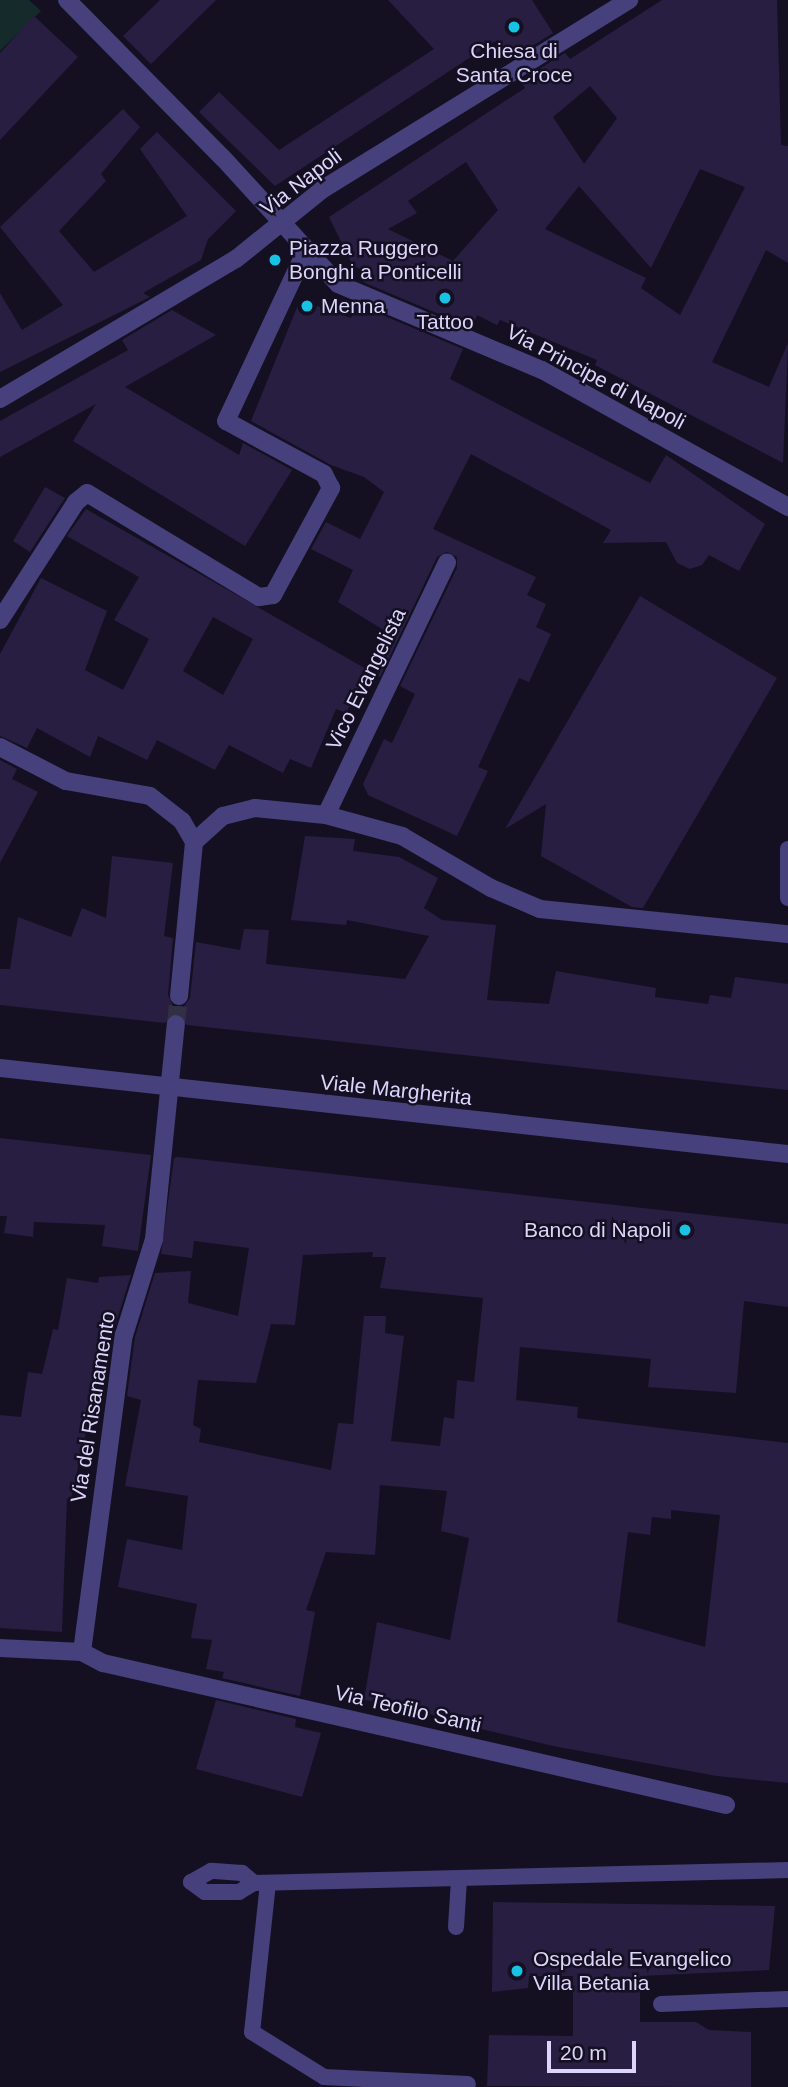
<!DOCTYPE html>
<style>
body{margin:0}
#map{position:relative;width:788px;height:2087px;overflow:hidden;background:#141022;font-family:Arial,sans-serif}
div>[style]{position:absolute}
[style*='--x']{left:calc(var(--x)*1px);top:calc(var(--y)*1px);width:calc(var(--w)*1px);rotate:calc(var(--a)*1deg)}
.green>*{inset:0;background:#142a2b}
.building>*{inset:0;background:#281e41}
.minor-tunnel>*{height:18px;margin-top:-9px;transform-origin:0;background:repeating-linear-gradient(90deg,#322e43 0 18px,transparent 0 27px)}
.service>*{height:16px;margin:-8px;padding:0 8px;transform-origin:8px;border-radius:8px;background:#46407c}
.minor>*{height:18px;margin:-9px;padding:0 9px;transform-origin:9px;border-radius:9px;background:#46407c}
.dots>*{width:19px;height:19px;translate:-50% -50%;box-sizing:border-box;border:4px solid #141022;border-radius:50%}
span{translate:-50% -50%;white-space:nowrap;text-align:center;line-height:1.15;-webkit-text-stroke:5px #141022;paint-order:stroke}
.poi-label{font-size:21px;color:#dcd5fb}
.left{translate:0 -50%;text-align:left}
.right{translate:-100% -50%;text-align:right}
.street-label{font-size:21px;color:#dcd5fb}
.scale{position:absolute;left:547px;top:2041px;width:89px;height:32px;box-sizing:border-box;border:4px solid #dcd5fb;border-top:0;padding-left:9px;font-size:21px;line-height:24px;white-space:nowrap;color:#dcd5fb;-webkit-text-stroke:5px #141022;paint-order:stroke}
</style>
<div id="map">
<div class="green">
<i style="clip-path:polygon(0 0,29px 0,41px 11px,0 51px)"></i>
</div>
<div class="building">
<i style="clip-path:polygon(160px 0,216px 0,151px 64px,123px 36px)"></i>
<i style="clip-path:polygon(388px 0,532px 0,553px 33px,508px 61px,495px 41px,275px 186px,199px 112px,219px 92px,279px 150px,434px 49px)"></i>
<i style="clip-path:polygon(evenodd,662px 0,777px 0,781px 145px,788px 146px,788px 263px,766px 250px,712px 362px,769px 387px,788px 343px,783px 463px,595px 365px,597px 360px,500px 320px,497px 325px,477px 315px,472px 328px,363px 282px,366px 271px,353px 266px,329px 217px,525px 88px,520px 81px,565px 53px,570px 59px,662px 0,590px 86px,617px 118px,584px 164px,553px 117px,590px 86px,662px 0,466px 162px,498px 210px,453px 261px,388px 229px,417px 213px,408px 201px,466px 162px,662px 0,700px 169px,745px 187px,680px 315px,641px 288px,646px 278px,545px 229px,579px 186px,651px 268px,700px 169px)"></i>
<i style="clip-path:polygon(34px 16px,78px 57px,0 140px,0 53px)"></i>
<i style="clip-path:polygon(123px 109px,140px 127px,101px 174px,106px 181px,59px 231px,94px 272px,187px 216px,140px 149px,157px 132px,236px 211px,208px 239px,201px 260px,143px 293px,150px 297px,0 372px,0 293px,22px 330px,63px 305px,0 227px)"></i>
<i style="clip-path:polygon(300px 300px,351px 318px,356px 304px,463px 349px,450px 379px,650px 483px,666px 455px,765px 524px,739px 571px,709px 555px,702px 565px,690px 569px,677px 563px,666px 542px,603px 543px,611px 530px,471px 454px,433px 529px,536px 577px,527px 595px,546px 604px,536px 627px,551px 634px,529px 682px,519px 678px,478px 767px,488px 771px,457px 836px,368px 795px,363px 784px,384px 739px,392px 743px,415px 694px,400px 686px,457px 568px,457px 557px,447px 552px,437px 557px,380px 677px,373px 674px,395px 637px,338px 602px,353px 570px,311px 549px,326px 522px,360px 539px,384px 492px,364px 477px,331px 465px,251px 421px)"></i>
<i style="clip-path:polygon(172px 310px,216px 335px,125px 387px,239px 455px,243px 443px,292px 470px,245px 546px,73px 441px,96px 404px,0 457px,0 421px,128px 350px,122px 340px)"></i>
<i style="clip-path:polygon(45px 487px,65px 498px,30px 552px,13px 541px)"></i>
<i style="clip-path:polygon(evenodd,86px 509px,368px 670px,346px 713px,336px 709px,311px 768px,290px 759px,283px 773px,229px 745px,215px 770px,157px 740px,147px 760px,98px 736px,90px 757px,37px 728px,27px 748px,0 736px,0 654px,41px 578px,107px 611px,85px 670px,123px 690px,149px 639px,114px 620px,139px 577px,67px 536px,86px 509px,213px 617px,253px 639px,223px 695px,183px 671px,213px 617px)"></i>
<i style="clip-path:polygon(640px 596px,777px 678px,643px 908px,632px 907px,541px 856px,546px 804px,505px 829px)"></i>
<i style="clip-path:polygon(0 760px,17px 769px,12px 779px,38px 792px,0 863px)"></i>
<i style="clip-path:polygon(305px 836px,355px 839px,353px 851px,399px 857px,438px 878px,424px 908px,442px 920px,496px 925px,487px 1000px,549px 1004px,556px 971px,656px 988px,655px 997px,708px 1004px,710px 995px,731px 998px,735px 977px,788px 984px,788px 1090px,187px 1025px,178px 1013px,165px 1023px,0 1005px,0 969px,10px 969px,18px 917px,71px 937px,82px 908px,106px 918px,112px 856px,173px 863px,164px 936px,173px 938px,168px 995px,173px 1006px,184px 1006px,190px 998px,196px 942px,240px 950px,244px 929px,269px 930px,266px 964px,405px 979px,429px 936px,347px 920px,346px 925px,291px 920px)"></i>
<i style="clip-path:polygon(0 1138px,151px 1155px,138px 1251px,102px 1246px,105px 1225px,34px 1222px,33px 1237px,4px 1233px,7px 1216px,0 1216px)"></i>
<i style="clip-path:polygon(evenodd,178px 1157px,788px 1224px,788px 1307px,744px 1301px,736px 1393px,648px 1387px,651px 1359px,520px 1347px,516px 1400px,578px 1407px,577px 1418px,788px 1443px,788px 1783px,717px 1776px,553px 1746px,456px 1723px,405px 1705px,364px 1700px,377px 1622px,450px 1640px,469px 1538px,441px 1531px,447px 1491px,380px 1485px,375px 1555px,326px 1552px,306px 1610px,315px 1612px,300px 1696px,222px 1678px,224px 1672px,206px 1669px,212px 1640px,191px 1638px,197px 1604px,118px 1587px,127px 1539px,182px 1550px,188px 1496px,125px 1486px,141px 1400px,127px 1396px,135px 1337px,155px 1273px,191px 1271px,188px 1303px,238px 1316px,249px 1248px,194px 1241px,192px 1258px,161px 1254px,174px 1158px,178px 1157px,373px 1252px,372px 1257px,386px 1257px,380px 1288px,483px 1298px,474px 1382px,457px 1380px,454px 1419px,444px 1417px,440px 1446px,391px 1441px,404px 1336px,385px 1333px,386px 1316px,364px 1316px,353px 1424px,338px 1423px,331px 1470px,199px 1442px,201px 1429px,193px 1425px,198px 1380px,256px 1383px,271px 1324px,295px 1325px,303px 1255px,373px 1252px,178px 1157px,671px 1510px,720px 1515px,705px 1647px,617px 1622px,628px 1532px,650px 1535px,652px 1517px,671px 1519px,671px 1510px)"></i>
<i style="clip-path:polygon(131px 1275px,113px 1332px,105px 1389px,96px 1386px,71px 1499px,67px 1498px,62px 1632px,0 1628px,0 1415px,21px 1417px,28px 1372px,42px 1374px,53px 1329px,58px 1330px,67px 1278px,98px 1283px,99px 1277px)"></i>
<i style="clip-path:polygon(216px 1700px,296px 1719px,295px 1727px,321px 1733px,302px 1797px,196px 1769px)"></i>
<i style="clip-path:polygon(493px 1902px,775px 1906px,769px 1970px,640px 1976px,640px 2022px,696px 2022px,709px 2030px,751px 2032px,751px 2087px,487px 2086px,489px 2035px,573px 2036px,573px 1976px,529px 1976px,528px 1988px,492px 1992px)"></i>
</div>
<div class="minor-tunnel">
<i style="--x:176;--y:1024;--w:28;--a:-84"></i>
</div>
<div class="service">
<i style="--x:788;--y:849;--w:49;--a:90"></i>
<i style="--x:254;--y:1883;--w:16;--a:-140"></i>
<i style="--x:242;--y:1873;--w:31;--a:-176"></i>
<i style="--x:211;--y:1871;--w:23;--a:151"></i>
<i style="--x:191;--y:1882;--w:17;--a:36"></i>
<i style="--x:205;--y:1892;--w:34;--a:0"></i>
<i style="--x:239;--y:1892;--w:17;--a:-31"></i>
<i style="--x:254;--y:1883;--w:534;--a:-1.39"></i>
<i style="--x:268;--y:1883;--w:150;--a:96.1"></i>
<i style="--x:252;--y:2032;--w:85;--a:32"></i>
<i style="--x:324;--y:2077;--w:144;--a:2.8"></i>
<i style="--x:456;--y:1927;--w:48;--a:-86.4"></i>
<i style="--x:661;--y:2004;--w:127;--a:-2.3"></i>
</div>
<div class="minor">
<i style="--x:67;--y:0;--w:222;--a:45.4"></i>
<i style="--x:223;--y:158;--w:171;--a:47.6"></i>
<i style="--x:338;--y:284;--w:221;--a:22.9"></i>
<i style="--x:542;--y:370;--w:282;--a:29.1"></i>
<i style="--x:0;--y:399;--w:274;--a:-30.7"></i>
<i style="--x:236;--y:259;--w:112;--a:-38.8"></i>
<i style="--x:323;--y:189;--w:360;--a:-31.7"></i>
<i style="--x:0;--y:620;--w:140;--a:-57.2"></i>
<i style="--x:76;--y:502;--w:14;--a:-39"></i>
<i style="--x:87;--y:493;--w:201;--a:31.2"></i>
<i style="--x:259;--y:597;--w:14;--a:-8"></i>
<i style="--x:273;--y:595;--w:122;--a:-61.5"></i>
<i style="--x:331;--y:488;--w:16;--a:-117"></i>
<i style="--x:324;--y:474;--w:111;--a:-151.6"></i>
<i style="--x:226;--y:421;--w:187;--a:-64.9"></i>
<i style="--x:0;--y:747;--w:74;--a:27.3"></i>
<i style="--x:66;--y:781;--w:85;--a:10.1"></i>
<i style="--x:150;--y:796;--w:41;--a:38"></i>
<i style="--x:182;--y:821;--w:24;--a:60"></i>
<i style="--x:326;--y:815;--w:280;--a:-64.4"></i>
<i style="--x:179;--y:996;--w:155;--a:-84.4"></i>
<i style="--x:194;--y:842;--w:39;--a:-42"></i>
<i style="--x:223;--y:816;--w:33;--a:-14"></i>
<i style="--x:255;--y:808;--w:71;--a:5.6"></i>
<i style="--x:326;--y:815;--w:79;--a:15.4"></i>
<i style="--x:402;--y:836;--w:103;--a:30.3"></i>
<i style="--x:491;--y:888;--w:53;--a:23.2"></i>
<i style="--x:540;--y:909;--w:249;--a:5.8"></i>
<i style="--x:0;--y:1068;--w:793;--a:6.23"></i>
<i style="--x:0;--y:1648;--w:82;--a:2.8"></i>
<i style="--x:82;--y:1652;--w:24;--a:28"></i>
<i style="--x:103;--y:1663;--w:639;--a:12.84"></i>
<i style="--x:82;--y:1652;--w:320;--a:-82.5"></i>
<i style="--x:124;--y:1335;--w:101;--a:-72.6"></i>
<i style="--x:154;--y:1239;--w:216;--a:-84.2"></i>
</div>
<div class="dots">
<i style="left:514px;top:27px;background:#18c2e4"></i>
<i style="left:275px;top:260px;background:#18c2e4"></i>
<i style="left:445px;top:298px;background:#18c2e4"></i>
<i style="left:307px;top:306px;background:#18c2e4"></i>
<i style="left:685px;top:1230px;background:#18c2e4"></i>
<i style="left:517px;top:1971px;background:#18c2e4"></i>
</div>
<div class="poi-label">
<span style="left:514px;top:63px">Chiesa di<br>Santa Croce</span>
<span class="left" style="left:289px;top:260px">Piazza Ruggero<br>Bonghi a Ponticelli</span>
<span class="left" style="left:321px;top:306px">Menna</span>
<span style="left:445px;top:322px">Tattoo</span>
<span class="right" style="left:671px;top:1230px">Banco di Napoli</span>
<span class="left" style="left:533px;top:1971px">Ospedale Evangelico<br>Villa Betania</span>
</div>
<div class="street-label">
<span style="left:301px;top:182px;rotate:-37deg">Via Napoli</span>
<span style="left:596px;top:377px;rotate:28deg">Via Principe di Napoli</span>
<span style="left:366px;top:679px;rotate:-64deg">Vico Evangelista</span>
<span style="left:396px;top:1090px;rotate:6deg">Viale Margherita</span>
<span style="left:93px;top:1407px;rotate:-81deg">Via del Risanamento</span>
<span style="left:408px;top:1709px;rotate:13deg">Via Teofilo Santi</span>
</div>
<div class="scale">20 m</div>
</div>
